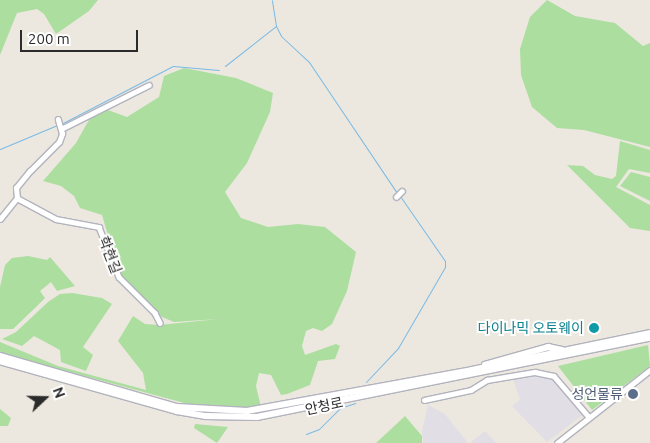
<!DOCTYPE html>
<meta charset="utf-8">
<style>
body{margin:0}
#map{position:relative;width:650px;height:443px;overflow:hidden;background:#ece8df;font-family:Ubuntu,"Noto Sans KR",sans-serif}
div>[style]{position:absolute}
[style*='--x']{left:calc(var(--x)*1px);top:calc(var(--y)*1px);width:calc(var(--w)*1px);rotate:calc(var(--a)*1deg)}
.industrial>*{inset:0;background:#e1dee5}
.green>*{inset:0;background:#acde9f}
.stream>*{height:1px;margin:-0.5px;padding:0 0.5px;transform-origin:0.5px;border-radius:0.5px;background:#79bae6}
.roads{filter:drop-shadow(1px 0 #b2b3be) drop-shadow(-1px 0 #b2b3be) drop-shadow(0 1px #b2b3be) drop-shadow(0 -1px #b2b3be)}
.minor>*{height:4.5px;margin:-2.25px;padding:0 2.25px;transform-origin:2.25px;border-radius:2.25px;background:#fff}
.tertiary>*{height:5.5px;margin:-2.75px;padding:0 2.75px;transform-origin:2.75px;border-radius:2.75px;background:#fff}
.dots>*{width:14px;height:14px;translate:-50% -50%;box-sizing:border-box;border:2px solid #fff;border-radius:50%}
span{translate:-50% -50%;white-space:nowrap;text-align:center;line-height:1.15;-webkit-text-stroke:4px #fff;paint-order:stroke}
.street-label{font-size:14px;color:#2b2b2b}
.culture-label{font-size:14px;color:#0d838f}
.right{translate:-100% -50%;text-align:right}
.service-label{font-size:14px;color:#4e5e75}
.north{position:absolute;left:20px;top:373px;width:50px;height:50px;-webkit-text-stroke:4px #fff;paint-order:stroke;rotate:69deg;font-size:14px;font-weight:700;line-height:20px;text-align:center;color:#2b2b2b}
.north::after{content:'';display:block;margin:auto;width:18px;height:22px;background:#2b2b2b;clip-path:polygon(50% 0,100% 100%,50% 72%,0 100%)}
.scale{position:absolute;left:20px;top:30px;width:118px;height:22px;box-sizing:border-box;border:2px solid #2b2b2b;border-top:0;padding-left:6px;font-size:15px;line-height:18px;white-space:nowrap;color:#2b2b2b;-webkit-text-stroke:4px #fff;paint-order:stroke}
</style>
<div id="map">
<div class="industrial">
<i style="clip-path:polygon(535px 373px,554px 378px,584px 414px,547px 442px,512px 406px,520px 400px,513px 378px)"></i>
<i style="clip-path:polygon(428px 405px,445px 414px,468px 443px,423px 443px,422px 431px)"></i>
<i style="clip-path:polygon(485px 431px,496px 443px,472px 443px,471px 442px)"></i>
</div>
<div class="green">
<i style="clip-path:polygon(0 0,98px 0,89px 11px,56px 34px,44px 14px,37px 9px,17px 13px,0 55px)"></i>
<i style="clip-path:polygon(547px 0,575px 16px,615px 23px,643px 46px,650px 43px,650px 147px,584px 130px,557px 128px,532px 107px,521px 75px,520px 49px,530px 17px)"></i>
<i style="clip-path:polygon(184px 68px,236px 78px,273px 93px,270px 112px,247px 163px,225px 192px,241px 218px,268px 227px,298px 224px,325px 227px,356px 252px,347px 291px,332px 324px,322px 331px,313px 328px,306px 331px,302px 346px,305px 355px,336px 344px,340px 346px,335px 359px,318px 361px,310px 385px,287px 394px,281px 395px,271px 375px,259px 373px,256px 386px,261px 407px,210px 408px,184px 403px,0 353px,0 342px,58px 366px,146px 390px,143px 373px,118px 341px,133px 316px,145px 324px,159px 325px,219px 319px,174px 322px,162px 317px,120px 276px,102px 215px,80px 208px,74px 196px,61px 186px,43px 181px,76px 143px,90px 118px,108px 110px,127px 117px,159px 97px,164px 76px)"></i>
<i style="clip-path:polygon(620px 141px,650px 150px,650px 173px,629px 169px,616px 187px,650px 205px,650px 231px,630px 228px,567px 165px,583px 166px,595px 175px,612px 179px,616px 176px)"></i>
<i style="clip-path:polygon(631px 172px,650px 177px,650px 201px,620px 186px)"></i>
<i style="clip-path:polygon(28px 256px,47px 260px,50px 257px,75px 286px,57px 291px,51px 282px,40px 291px,45px 298px,36px 307px,13px 329px,0 329px,0 287px,5px 265px,12px 258px)"></i>
<i style="clip-path:polygon(72px 293px,102px 298px,112px 304px,83px 347px,93px 355px,86px 371px,61px 362px,60px 350px,34px 336px,22px 346px,2px 339px,16px 332px,48px 302px,60px 294px)"></i>
<i style="clip-path:polygon(648px 345px,650px 366px,592px 410px,558px 366px)"></i>
<i style="clip-path:polygon(0 409px,11px 418px,8px 426px,0 426px)"></i>
<i style="clip-path:polygon(405px 416px,422px 436px,422px 443px,376px 443px)"></i>
<i style="clip-path:polygon(195px 424px,228px 427px,217px 443px,194px 428px)"></i>
</div>
<div class="stream">
<i style="--x:276;--y:26;--w:11;--a:63"></i>
<i style="--x:281;--y:36;--w:38;--a:43"></i>
<i style="--x:309;--y:62;--w:158;--a:56.1"></i>
<i style="--x:225;--y:66;--w:65;--a:-38.1"></i>
<i style="--x:276;--y:26;--w:26;--a:-99"></i>
<i style="--x:61;--y:124;--w:126;--a:-27.4"></i>
<i style="--x:173;--y:66;--w:46;--a:5"></i>
<i style="--x:0;--y:149;--w:62;--a:-22.8"></i>
<i style="--x:366;--y:382;--w:47;--a:-46.7"></i>
<i style="--x:398;--y:348;--w:94;--a:-59.9"></i>
<i style="--x:445;--y:267;--w:6;--a:-90"></i>
<i style="--x:445;--y:261;--w:79;--a:-124.7"></i>
<i style="--x:306;--y:434;--w:14;--a:-21"></i>
<i style="--x:319;--y:429;--w:30;--a:-45"></i>
<i style="--x:340;--y:408;--w:16;--a:-18"></i>
</div>
<div class="roads">
<div class="minor">
<i style="--x:61;--y:129;--w:98;--a:-26.6"></i>
<i style="--x:396;--y:197;--w:8;--a:-45"></i>
<i style="--x:17;--y:198;--w:44;--a:28.3"></i>
<i style="--x:56;--y:219;--w:44;--a:10.5"></i>
<i style="--x:99;--y:227;--w:54;--a:68.2"></i>
<i style="--x:119;--y:277;--w:51;--a:45"></i>
<i style="--x:155;--y:313;--w:11;--a:63"></i>
<i style="--x:0;--y:219;--w:27;--a:-51"></i>
<i style="--x:17;--y:198;--w:10;--a:-96"></i>
<i style="--x:16;--y:188;--w:22;--a:-51"></i>
<i style="--x:30;--y:171;--w:41;--a:-45"></i>
<i style="--x:59;--y:142;--w:9;--a:-69"></i>
<i style="--x:62;--y:134;--w:15;--a:-106"></i>
<i style="--x:424;--y:400;--w:48;--a:-12"></i>
<i style="--x:471;--y:390;--w:19;--a:-32"></i>
<i style="--x:487;--y:380;--w:49;--a:-9.5"></i>
<i style="--x:535;--y:372;--w:19;--a:12"></i>
<i style="--x:554;--y:376;--w:54;--a:49.5"></i>
<i style="--x:557;--y:443;--w:118;--a:-38.1"></i>
</div>
<div class="tertiary">
<i style="--x:0;--y:356;--w:184;--a:16.1"></i>
<i style="--x:177;--y:407;--w:70;--a:3.3"></i>
<i style="--x:247;--y:411;--w:229;--a:-10.3"></i>
<i style="--x:472;--y:370;--w:182;--a:-11.7"></i>
<i style="--x:0;--y:361;--w:184;--a:15.8"></i>
<i style="--x:177;--y:411;--w:29;--a:10"></i>
<i style="--x:206;--y:416;--w:51;--a:1.1"></i>
<i style="--x:257;--y:417;--w:401;--a:-11.4"></i>
<i style="--x:485;--y:365;--w:66;--a:-15.9"></i>
<i style="--x:548;--y:347;--w:14;--a:12"></i>
</div>
</div>
<div class="dots">
<i style="left:594px;top:328px;background:#0f9aa8"></i>
<i style="left:633px;top:394px;background:#5c6f8a"></i>
</div>
<div class="street-label">
<span style="left:110px;top:255px;rotate:69deg">학현길</span>
<span style="left:324px;top:406px;rotate:-12deg">안청로</span>
</div>
<div class="culture-label">
<span class="right" style="left:584px;top:328px">다이나믹 오토웨이</span>
</div>
<div class="service-label">
<span class="right" style="left:623px;top:394px">성언물류</span>
</div>
<div class="north">N</div>
<div class="scale">200 m</div>
</div>
